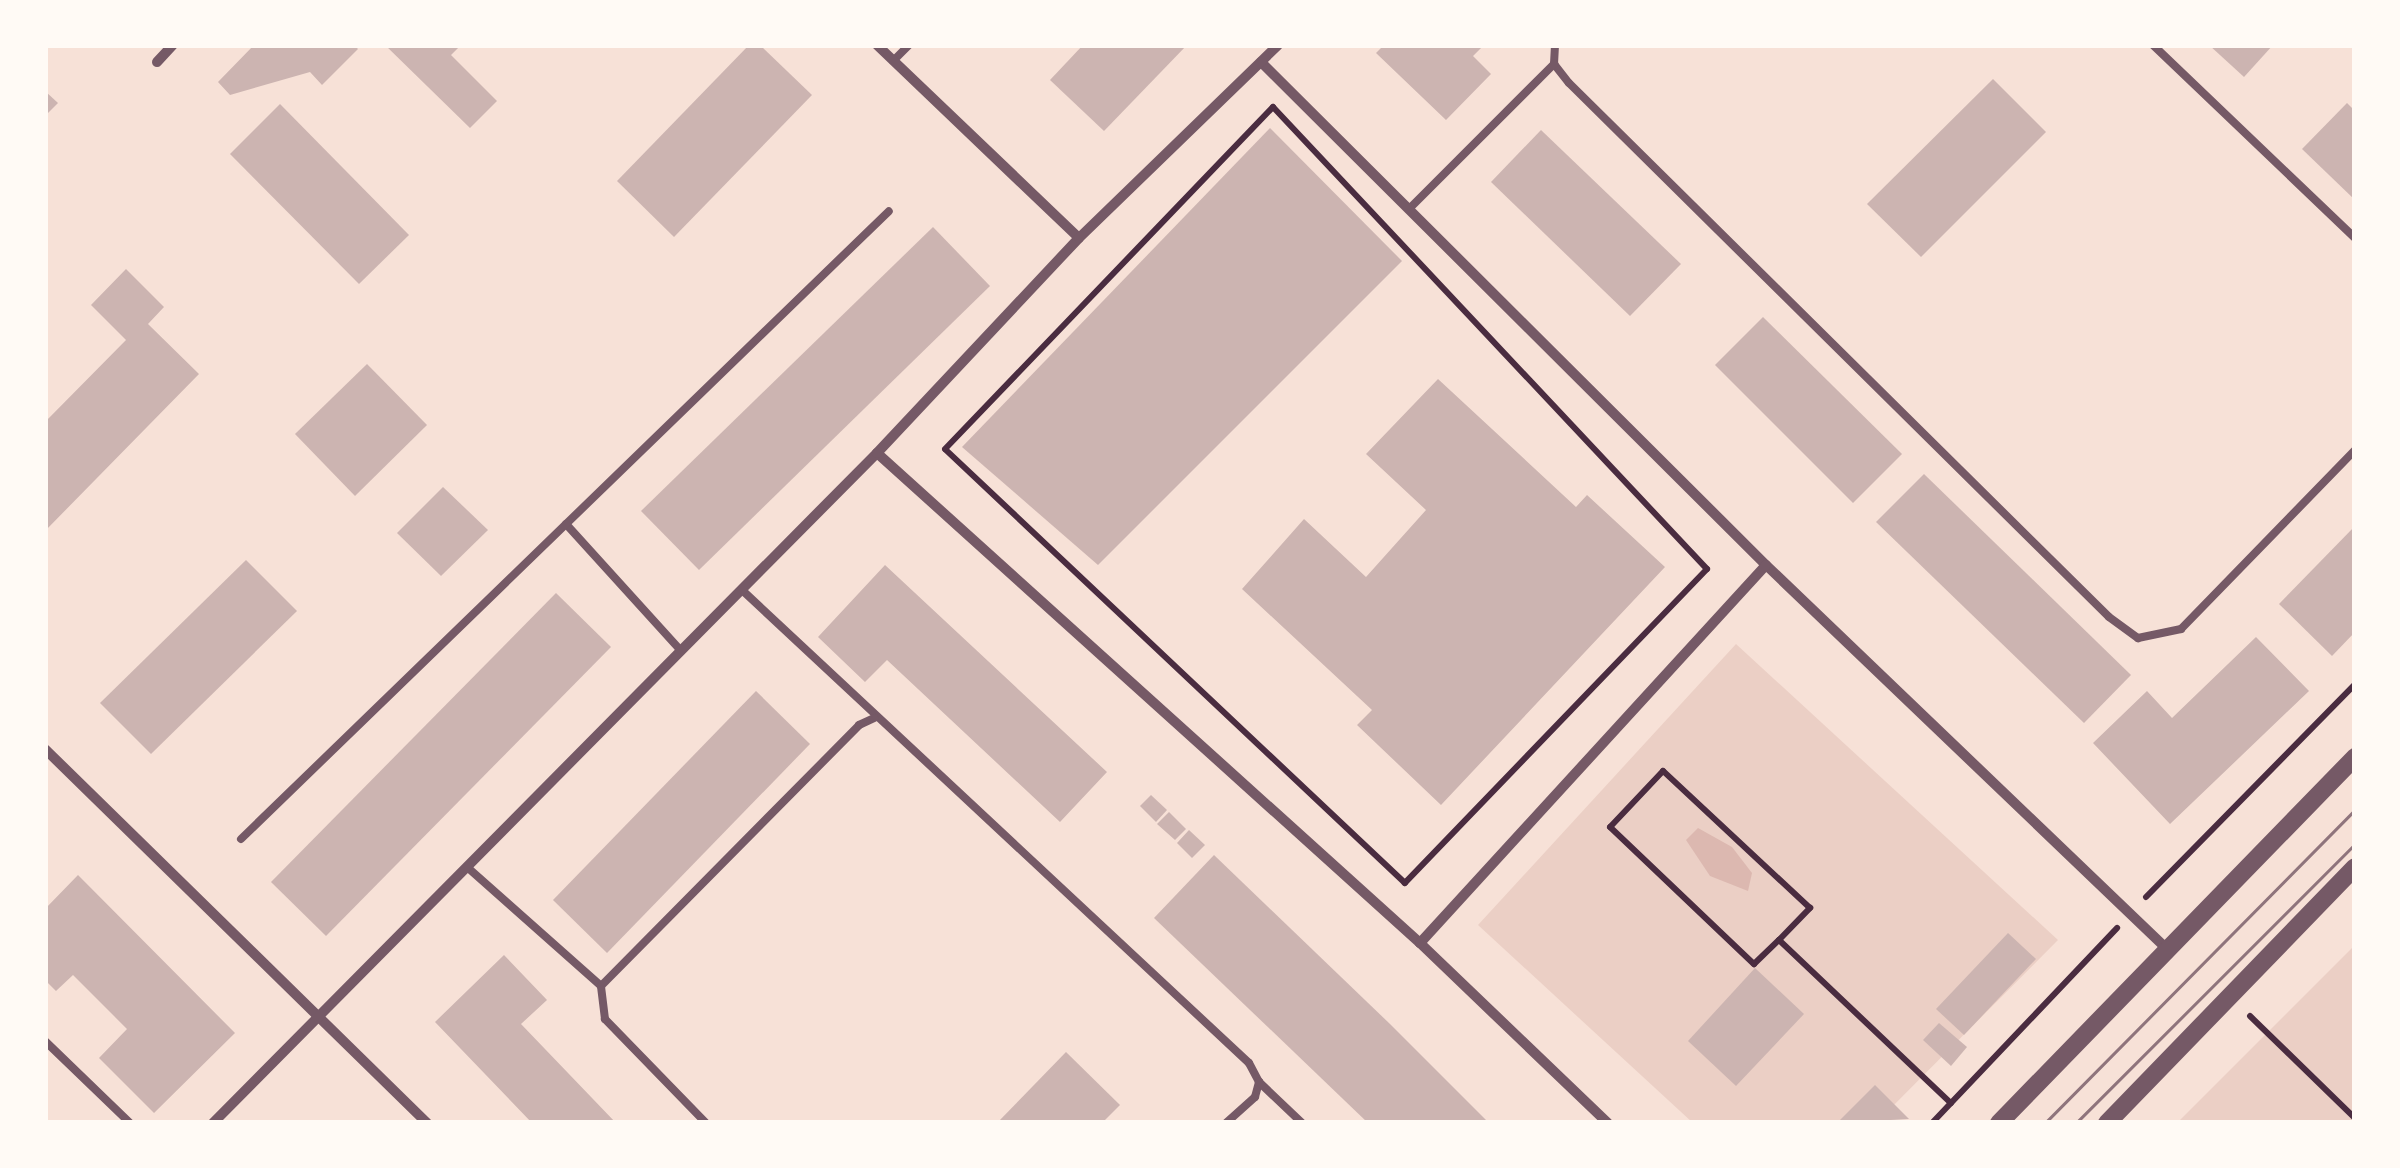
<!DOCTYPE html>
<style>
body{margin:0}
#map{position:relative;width:2400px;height:1168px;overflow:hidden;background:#f7e1d7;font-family:"PT Sans",sans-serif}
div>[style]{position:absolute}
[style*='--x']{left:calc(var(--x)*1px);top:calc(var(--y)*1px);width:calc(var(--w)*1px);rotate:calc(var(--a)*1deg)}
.green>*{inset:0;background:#ebcfc5}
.water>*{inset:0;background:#dcb8b0}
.building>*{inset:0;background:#ccb4b1}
.path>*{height:6px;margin:-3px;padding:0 3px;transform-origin:3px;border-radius:3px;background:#4a2c40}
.service>*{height:8px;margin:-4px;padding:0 4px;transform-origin:4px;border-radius:4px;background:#755966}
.minor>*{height:10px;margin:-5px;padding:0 5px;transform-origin:5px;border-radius:5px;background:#755966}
.tertiary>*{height:18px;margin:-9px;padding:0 9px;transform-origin:9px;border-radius:9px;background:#755966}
.tram>*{height:2.5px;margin:-1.25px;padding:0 1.25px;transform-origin:1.25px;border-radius:1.25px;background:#8f747c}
span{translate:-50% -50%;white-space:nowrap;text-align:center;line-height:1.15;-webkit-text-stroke:9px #fffaf5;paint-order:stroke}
.frame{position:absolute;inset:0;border:48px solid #fffaf5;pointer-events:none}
</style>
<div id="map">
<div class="green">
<i style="clip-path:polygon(1736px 644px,2058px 940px,1876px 1123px,1693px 1123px,1478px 925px)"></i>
<i style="clip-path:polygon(2355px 945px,2355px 1123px,2177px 1123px)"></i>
</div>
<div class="water">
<i style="clip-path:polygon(1698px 828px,1732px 847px,1752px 873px,1748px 891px,1710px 876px,1686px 840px)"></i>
</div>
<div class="building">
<i style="clip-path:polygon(254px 45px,354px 45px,358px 49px,322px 85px,310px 72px,230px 95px,218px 82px)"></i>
<i style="clip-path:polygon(385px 45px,461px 45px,451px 55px,497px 101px,470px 128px)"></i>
<i style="clip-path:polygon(749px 45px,760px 45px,812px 95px,674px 237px,617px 181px)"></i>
<i style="clip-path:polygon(1083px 45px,1187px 45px,1104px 131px,1050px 80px)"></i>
<i style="clip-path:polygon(1384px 45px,1484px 45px,1473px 56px,1491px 74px,1446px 120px,1376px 53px)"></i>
<i style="clip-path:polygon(2209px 45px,2273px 45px,2244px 77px)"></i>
<i style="clip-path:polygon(1993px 79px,2046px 132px,1921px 257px,1867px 204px)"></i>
<i style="clip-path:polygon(45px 91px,58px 103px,45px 116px)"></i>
<i style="clip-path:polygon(2347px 103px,2355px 111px,2355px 200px,2302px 149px)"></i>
<i style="clip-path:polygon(280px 104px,409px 235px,359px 284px,230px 154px)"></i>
<i style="clip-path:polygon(1270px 128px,1402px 261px,1098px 565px,962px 447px)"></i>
<i style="clip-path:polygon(1541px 130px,1681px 264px,1630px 316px,1491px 182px)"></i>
<i style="clip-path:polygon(933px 227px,990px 286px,699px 570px,641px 511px)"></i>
<i style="clip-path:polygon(126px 269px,164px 307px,148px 324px,199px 374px,45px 531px,45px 422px,126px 340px,91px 305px)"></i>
<i style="clip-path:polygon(1763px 317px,1902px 454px,1853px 503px,1715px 365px)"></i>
<i style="clip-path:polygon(367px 364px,427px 425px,355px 496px,295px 434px)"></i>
<i style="clip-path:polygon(1438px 379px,1576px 507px,1587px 495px,1665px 567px,1441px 805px,1357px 725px,1372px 710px,1242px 589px,1304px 519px,1366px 577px,1426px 510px,1366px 454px)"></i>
<i style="clip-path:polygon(1924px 474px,2131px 675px,2084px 723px,1876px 522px)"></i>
<i style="clip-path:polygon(443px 487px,488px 530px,441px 576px,397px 533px)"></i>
<i style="clip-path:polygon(2355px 526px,2355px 632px,2332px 656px,2279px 604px)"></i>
<i style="clip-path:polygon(246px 560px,297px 611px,151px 754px,100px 703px)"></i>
<i style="clip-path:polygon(885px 565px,1107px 772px,1060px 822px,887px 660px,865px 682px,818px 637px)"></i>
<i style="clip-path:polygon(556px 593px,611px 647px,326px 936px,271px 882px)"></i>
<i style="clip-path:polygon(2256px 637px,2309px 691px,2170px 824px,2093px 743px,2147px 691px,2172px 718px)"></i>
<i style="clip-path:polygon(756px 691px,810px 744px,607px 953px,553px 900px)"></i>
<i style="clip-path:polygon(1151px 795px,1167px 810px,1156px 822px,1140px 806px)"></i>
<i style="clip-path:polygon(1169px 812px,1186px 829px,1175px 840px,1157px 824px)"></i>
<i style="clip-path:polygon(1189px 830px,1205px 845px,1192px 858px,1177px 843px)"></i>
<i style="clip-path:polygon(1214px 855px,1390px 1024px,1489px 1123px,1368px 1123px,1154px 918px)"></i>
<i style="clip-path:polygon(78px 875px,235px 1033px,154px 1113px,99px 1058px,127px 1029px,73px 975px,56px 991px,45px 980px,45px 909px)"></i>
<i style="clip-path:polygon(2008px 933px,2036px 959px,1964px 1035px,1936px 1009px)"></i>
<i style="clip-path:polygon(504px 955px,547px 1000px,521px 1024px,616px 1123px,532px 1123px,435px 1022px)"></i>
<i style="clip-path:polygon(1755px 968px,1804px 1014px,1736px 1086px,1688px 1041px)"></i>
<i style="clip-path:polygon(1939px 1023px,1967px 1047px,1951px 1066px,1923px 1040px)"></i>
<i style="clip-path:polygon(1066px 1052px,1120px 1105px,1102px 1123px,997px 1123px)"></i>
<i style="clip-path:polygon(1875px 1085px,1909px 1119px,1837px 1123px)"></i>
</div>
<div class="path">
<i style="--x:1273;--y:107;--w:634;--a:46.79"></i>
<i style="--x:1707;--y:569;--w:436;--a:133.9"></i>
<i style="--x:1405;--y:883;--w:632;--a:-136.67"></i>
<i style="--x:945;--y:449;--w:474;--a:-46.2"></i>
<i style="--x:2146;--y:897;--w:298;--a:-45.5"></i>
<i style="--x:1779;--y:940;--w:45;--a:-45.9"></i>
<i style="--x:1810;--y:908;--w:201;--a:-137"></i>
<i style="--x:1663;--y:771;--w:77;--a:133.4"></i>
<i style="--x:1610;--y:827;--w:199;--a:43.6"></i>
<i style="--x:1754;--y:964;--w:35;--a:-44"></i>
<i style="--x:1779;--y:940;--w:237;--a:43.5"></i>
<i style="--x:2250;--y:1016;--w:146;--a:44.2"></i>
<i style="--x:1932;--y:1123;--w:269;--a:-46.5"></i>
</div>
<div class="service">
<i style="--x:1555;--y:45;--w:19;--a:93"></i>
<i style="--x:1554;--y:64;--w:24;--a:52"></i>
<i style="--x:1569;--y:83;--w:759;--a:44.68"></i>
<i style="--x:2109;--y:617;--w:36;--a:36"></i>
<i style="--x:2138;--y:638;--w:44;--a:-11.8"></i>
<i style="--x:2181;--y:629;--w:250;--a:-45.8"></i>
<i style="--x:2153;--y:45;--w:279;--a:43.7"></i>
<i style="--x:893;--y:61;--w:23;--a:-45"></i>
<i style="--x:1410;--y:208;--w:204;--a:-45"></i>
<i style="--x:566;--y:524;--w:171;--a:47.8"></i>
<i style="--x:742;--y:590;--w:693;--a:43.01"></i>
<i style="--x:1249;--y:1063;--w:21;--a:62"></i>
<i style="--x:241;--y:839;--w:902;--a:-44.1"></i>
<i style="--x:467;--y:867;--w:179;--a:41.6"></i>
<i style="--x:45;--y:1041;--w:118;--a:44"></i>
<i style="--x:706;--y:1123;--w:145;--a:-134.2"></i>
<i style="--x:605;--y:1019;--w:33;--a:-97"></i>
<i style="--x:601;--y:986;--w:367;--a:-45.3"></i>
<i style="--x:859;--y:725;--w:17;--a:-25"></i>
<i style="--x:1226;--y:1123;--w:39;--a:-42"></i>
<i style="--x:1255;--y:1097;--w:16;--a:-75"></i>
<i style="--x:1259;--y:1082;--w:59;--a:43.6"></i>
</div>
<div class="minor">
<i style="--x:877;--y:45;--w:279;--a:43.7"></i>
<i style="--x:157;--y:62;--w:23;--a:-47"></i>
<i style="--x:1261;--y:62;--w:713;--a:44.89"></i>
<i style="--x:1766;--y:565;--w:555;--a:43.76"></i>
<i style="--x:877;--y:453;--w:731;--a:42.06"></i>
<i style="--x:1420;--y:943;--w:260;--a:43.8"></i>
<i style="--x:45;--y:749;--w:535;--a:44.39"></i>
<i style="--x:1420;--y:943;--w:512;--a:-47.53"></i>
<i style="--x:213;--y:1123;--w:943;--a:-45.26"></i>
<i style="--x:877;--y:453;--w:295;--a:-46.8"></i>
<i style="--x:1079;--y:238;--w:277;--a:-44.1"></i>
</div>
<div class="tertiary">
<i style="--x:1999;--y:1123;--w:511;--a:-45.79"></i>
<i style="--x:2107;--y:1123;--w:356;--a:-45.9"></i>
</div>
<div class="tram">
<i style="--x:2045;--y:1123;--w:441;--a:-45.3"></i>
<i style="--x:2076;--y:1123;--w:395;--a:-45"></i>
</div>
<div class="frame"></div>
</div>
